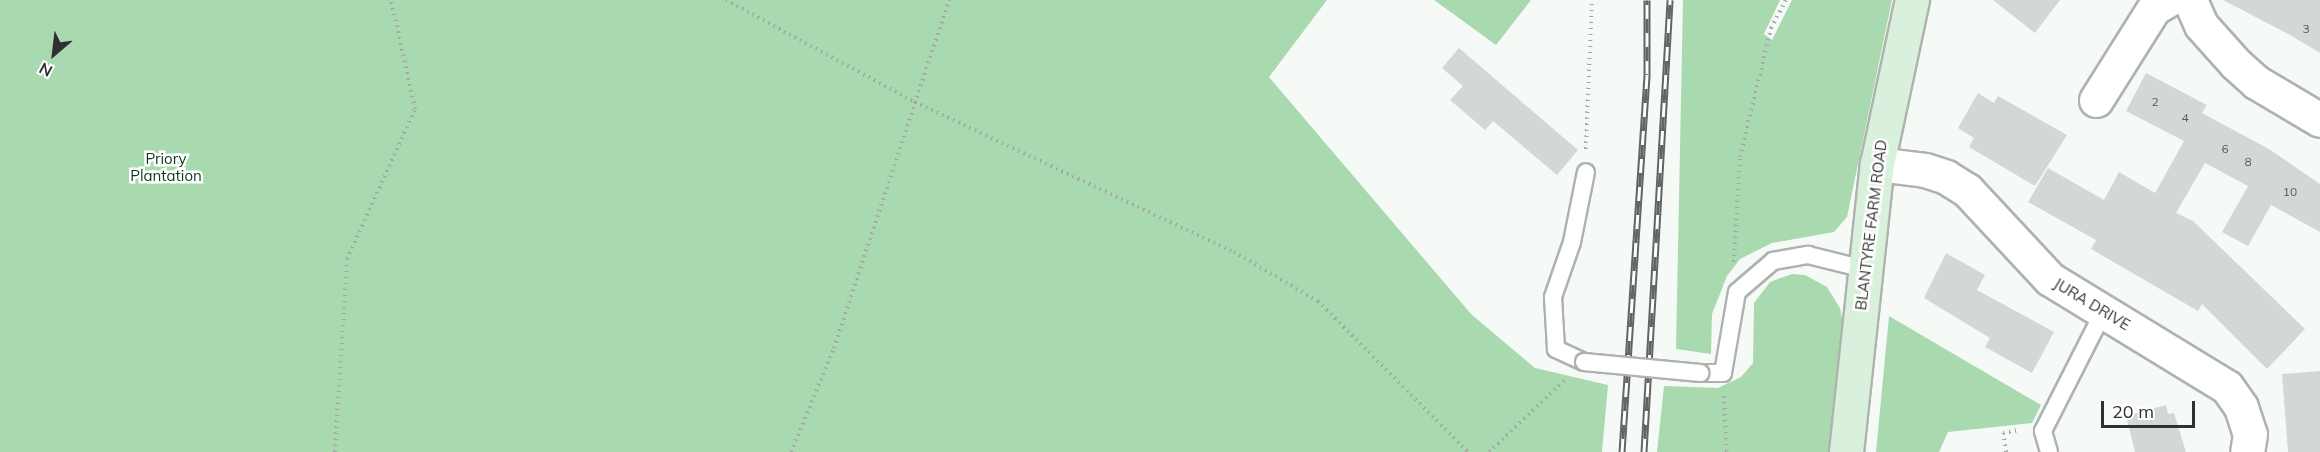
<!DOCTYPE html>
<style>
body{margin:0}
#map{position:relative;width:2320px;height:452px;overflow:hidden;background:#f6faf6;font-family:Mulish,sans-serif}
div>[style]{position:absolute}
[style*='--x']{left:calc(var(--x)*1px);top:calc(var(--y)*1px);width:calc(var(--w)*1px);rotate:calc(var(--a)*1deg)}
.green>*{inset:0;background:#a9d9ae}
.building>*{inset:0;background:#d4d8d4}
.path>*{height:4px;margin-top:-2px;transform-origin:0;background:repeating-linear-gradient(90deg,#a4a6a4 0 1.5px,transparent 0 6px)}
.roads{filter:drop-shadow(2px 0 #afb3af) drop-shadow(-2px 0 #afb3af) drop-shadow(0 2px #afb3af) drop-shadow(0 -2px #afb3af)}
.lane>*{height:16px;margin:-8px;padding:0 8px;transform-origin:8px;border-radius:8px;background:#fff}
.street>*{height:33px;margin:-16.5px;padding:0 16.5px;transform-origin:16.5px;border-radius:16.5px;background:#fff}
.secondary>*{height:33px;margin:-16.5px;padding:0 16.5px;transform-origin:16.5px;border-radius:16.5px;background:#d9f0dc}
.rail>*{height:7px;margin-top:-3.5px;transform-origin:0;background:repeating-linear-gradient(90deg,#fff 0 14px,#636563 0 28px);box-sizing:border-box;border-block:2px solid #636563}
.bridges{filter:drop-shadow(2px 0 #afb3af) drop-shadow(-2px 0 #afb3af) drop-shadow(0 2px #afb3af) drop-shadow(0 -2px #afb3af)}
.lane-bridge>*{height:16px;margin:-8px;padding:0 8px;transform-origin:8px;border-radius:8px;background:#fff}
span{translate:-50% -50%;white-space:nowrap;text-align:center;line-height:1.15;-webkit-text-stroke:5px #fff;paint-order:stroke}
.number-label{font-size:12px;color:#585a58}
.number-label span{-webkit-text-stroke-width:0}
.park-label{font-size:15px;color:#0c3917}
.street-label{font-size:15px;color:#2f302f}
.north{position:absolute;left:24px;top:24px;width:60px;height:60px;-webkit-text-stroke:4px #fff;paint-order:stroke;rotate:208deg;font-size:16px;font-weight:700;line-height:24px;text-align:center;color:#2f302f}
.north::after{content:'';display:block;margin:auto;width:21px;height:27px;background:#2f302f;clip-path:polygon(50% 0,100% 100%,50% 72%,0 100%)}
.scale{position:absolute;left:2101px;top:401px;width:94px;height:27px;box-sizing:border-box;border:3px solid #2f302f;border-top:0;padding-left:8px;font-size:18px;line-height:21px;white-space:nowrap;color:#2f302f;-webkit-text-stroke:4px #fff;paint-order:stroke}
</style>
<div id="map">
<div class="green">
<i style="clip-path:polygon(0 0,1327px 0,1269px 77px,1471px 314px,1535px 368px,1608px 385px,1602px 452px,0 452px)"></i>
<i style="clip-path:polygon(1434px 0,1531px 0,1496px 45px)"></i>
<i style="clip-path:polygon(1683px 0,1780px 0,1764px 34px,1772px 40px,1792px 0,1892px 0,1847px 217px,1834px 232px,1772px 243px,1740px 259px,1727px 276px,1712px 314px,1711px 354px,1676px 349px)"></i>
<i style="clip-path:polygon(1792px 274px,1805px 275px,1827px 287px,1840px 308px,1843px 324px,1828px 452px,1657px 452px,1664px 386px,1718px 388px,1741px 377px,1753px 363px,1754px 303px,1770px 282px)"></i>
<i style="clip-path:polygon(1889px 316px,2041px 405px,2032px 423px,1948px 432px,1939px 452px,1876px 452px)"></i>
</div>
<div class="building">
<i style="clip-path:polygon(1993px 0,2060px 0,2035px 33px)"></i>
<i style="clip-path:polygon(2223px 0,2320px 0,2320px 53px,2290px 35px)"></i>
<i style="clip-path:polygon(1459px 48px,1578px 150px,1557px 175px,1493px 121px,1485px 130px,1450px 100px,1463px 86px,1442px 68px)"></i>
<i style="clip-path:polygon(2146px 73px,2207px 105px,2202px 113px,2269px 149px,2320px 184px,2320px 232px,2271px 205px,2248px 246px,2222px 232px,2248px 186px,2205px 163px,2176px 213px,2193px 221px,2305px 329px,2267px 369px,2202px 304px,2198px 311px,2091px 249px,2096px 240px,2028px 202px,2048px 168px,2104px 200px,2119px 172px,2155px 193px,2184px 141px,2126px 111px)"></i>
<i style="clip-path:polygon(1978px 93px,1994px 103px,1998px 96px,2067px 135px,2035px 186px,1969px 147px,1974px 138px,1958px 128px)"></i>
<i style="clip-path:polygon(1946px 253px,1985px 275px,1977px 290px,2054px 332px,2032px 373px,1985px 347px,1990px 338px,1924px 298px)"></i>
<i style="clip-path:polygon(2320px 371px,2320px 452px,2288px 452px,2282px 374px)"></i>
<i style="clip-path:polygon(2166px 405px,2168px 414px,2174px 413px,2186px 452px,2135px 452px,2126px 416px)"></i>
</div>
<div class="path">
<i style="--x:726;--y:0;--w:215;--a:28.4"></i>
<i style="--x:915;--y:102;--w:353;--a:25.2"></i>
<i style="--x:1234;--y:252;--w:97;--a:30.3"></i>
<i style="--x:1318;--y:301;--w:213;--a:45.2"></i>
<i style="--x:1586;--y:149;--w:149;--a:-87.7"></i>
<i style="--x:1734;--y:262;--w:105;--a:-86.7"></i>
<i style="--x:1740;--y:157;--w:133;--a:-76.5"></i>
<i style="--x:1771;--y:28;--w:32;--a:-62"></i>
<i style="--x:1724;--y:396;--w:56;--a:86.9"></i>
<i style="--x:335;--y:452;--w:193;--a:-86.4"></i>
<i style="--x:347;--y:259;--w:165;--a:-65.6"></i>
<i style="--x:415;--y:109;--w:112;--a:-102.4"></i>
<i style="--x:791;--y:452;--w:113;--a:-67.5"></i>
<i style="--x:834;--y:348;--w:367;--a:-71.7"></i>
<i style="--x:1489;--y:452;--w:106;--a:-43.5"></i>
<i style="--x:2006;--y:452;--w:19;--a:-99"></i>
<i style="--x:2003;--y:433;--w:16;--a:-11"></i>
</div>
<div class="roads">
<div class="lane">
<i style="--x:1584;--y:362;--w:31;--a:-155"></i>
<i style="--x:1556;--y:349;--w:52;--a:-93.3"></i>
<i style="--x:1553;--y:297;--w:58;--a:-70.9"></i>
<i style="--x:1572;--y:242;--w:71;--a:-78.7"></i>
<i style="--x:1700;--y:373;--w:23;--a:0"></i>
<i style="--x:1723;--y:373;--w:82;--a:-80.2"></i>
<i style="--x:1737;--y:292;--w:48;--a:-40.7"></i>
<i style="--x:1773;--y:261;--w:36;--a:-10"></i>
<i style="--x:1808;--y:255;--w:58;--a:14"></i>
<i style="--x:2049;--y:452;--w:22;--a:-106"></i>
<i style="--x:2043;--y:431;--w:135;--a:-63.1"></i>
</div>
<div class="street">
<i style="--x:2190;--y:0;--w:27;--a:66"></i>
<i style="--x:2201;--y:25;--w:52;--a:48.1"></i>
<i style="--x:2236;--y:64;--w:27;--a:42"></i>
<i style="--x:2256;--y:82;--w:74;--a:30.7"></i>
<i style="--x:2096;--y:100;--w:109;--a:-57.8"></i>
<i style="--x:2154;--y:8;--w:16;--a:-30"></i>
<i style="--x:1877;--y:164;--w:48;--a:7.1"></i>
<i style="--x:1925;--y:170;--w:22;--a:18"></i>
<i style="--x:1946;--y:177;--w:25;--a:32"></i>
<i style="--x:1967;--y:190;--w:122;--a:47"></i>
<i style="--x:2050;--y:279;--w:207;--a:31.4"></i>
<i style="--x:2227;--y:387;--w:24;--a:55"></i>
<i style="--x:2241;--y:407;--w:28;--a:72"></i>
<i style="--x:2250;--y:434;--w:18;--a:99"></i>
</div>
<div class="secondary">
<i style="--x:1846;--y:452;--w:290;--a:-83.9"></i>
<i style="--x:1877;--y:164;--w:168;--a:-78"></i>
</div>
</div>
<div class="rail">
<i style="--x:1622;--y:452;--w:379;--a:-86.2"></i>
<i style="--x:1647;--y:74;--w:74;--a:-90"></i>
<i style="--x:1644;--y:452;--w:453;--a:-86.7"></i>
</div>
<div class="bridges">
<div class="lane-bridge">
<i style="--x:1584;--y:362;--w:117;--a:5.4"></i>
</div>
</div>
<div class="number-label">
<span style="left:2306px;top:29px">3</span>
<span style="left:2155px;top:102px">2</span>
<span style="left:2185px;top:118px">4</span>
<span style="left:2225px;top:149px">6</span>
<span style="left:2248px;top:162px">8</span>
<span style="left:2290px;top:192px">10</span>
</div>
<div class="park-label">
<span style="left:166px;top:167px">Priory<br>Plantation</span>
</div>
<div class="street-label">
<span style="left:1871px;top:225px;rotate:-83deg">BLANTYRE FARM ROAD</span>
<span style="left:2092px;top:304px;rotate:31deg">JURA DRIVE</span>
</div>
<div class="north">N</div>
<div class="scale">20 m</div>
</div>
